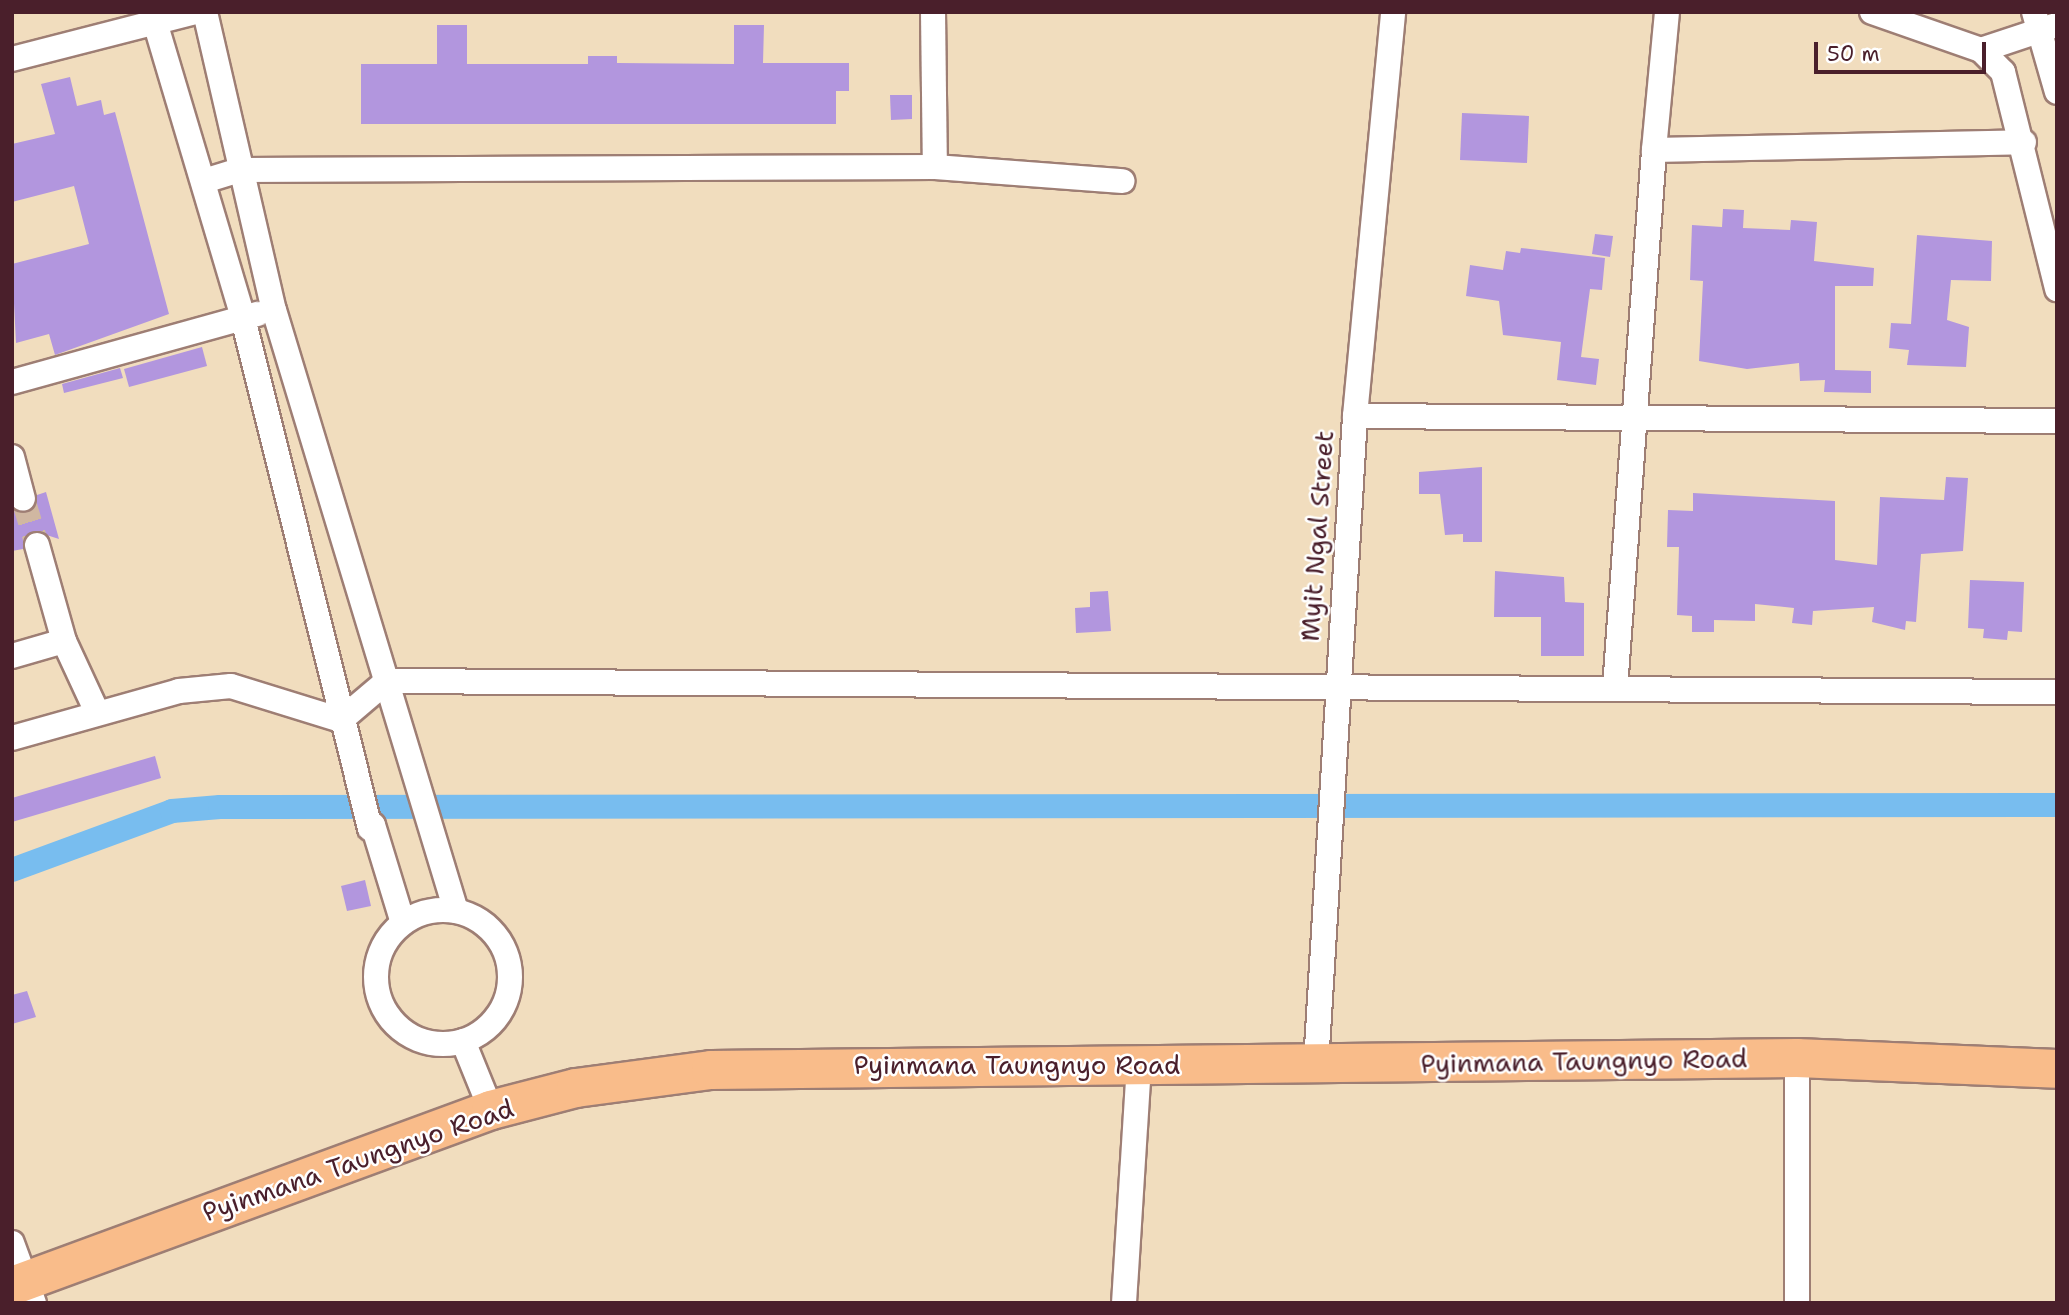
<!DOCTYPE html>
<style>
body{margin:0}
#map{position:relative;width:2069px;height:1315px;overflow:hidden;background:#f1ddbe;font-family:"Shantell Sans",sans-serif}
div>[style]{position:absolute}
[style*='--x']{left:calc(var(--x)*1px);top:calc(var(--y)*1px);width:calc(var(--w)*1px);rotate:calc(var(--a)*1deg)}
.canal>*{height:24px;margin:-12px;padding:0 12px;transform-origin:12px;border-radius:12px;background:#78bdef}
.building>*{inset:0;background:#b296de}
.minor-tunnel>*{height:24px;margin-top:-12px;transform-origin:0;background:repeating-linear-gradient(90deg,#d0b7a1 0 24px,transparent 0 36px)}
.roads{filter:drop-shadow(2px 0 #9e7e74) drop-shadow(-2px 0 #9e7e74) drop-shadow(0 2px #9e7e74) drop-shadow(0 -2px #9e7e74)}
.minor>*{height:24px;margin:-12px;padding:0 12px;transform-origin:12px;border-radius:12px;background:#fff}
.minor>.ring{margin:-12px;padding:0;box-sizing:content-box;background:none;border:24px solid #fff;border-radius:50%}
.primary>*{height:38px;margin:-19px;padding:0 19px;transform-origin:19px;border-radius:19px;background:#f9bc8a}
span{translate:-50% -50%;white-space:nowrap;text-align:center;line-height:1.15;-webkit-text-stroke:5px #fff;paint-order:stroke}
.street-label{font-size:26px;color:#4a1f2b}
.frame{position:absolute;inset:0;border:14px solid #4a1f2b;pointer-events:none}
.scale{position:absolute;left:1814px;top:42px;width:172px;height:32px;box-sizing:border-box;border:4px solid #4a1f2b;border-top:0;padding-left:9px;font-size:21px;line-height:24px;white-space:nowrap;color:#4a1f2b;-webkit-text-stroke:5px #fff;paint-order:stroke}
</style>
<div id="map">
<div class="canal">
<i style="--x:12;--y:870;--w:171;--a:-20.2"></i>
<i style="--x:172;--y:811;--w:48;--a:-4.8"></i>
<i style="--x:220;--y:807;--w:1837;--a:-0.06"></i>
</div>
<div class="building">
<i style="clip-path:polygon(437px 25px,467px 25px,467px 64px,588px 64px,588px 56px,617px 56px,617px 63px,734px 64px,734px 25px,764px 25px,763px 63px,849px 63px,849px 91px,836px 91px,836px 124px,361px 124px,361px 64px,437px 64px)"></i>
<i style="clip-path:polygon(70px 77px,77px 106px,101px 100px,104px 115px,115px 112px,169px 314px,55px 355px,49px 334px,16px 343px,12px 264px,89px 244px,74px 186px,12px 202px,12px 144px,55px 134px,41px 84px)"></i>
<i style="clip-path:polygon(890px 95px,912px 95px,912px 119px,891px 120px)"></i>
<i style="clip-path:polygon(1462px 113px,1529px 116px,1527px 163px,1460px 160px)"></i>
<i style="clip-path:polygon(1723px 209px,1744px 210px,1743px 228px,1790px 230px,1791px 220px,1817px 222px,1814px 261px,1874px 268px,1873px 286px,1835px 286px,1835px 370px,1871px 371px,1871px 393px,1824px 392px,1825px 380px,1800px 381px,1799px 363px,1747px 369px,1699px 361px,1703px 281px,1690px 280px,1692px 225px,1722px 227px)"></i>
<i style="clip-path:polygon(1595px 234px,1613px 236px,1610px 257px,1592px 254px)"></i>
<i style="clip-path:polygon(1917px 235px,1992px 241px,1991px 281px,1951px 280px,1947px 320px,1969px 327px,1966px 367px,1907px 365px,1909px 350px,1889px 348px,1891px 323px,1911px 324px)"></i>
<i style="clip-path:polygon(1521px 248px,1605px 258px,1602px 290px,1590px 289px,1581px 357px,1599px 359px,1596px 385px,1557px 380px,1561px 342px,1503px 335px,1499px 301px,1466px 296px,1470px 265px,1503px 270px,1506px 251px,1520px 253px)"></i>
<i style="clip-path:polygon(202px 347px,207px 366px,129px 387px,124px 369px)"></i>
<i style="clip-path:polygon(120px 368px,123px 378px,64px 393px,62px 384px)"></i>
<i style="clip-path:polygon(1482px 467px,1482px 542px,1463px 542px,1463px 534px,1445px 535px,1440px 494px,1419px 494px,1419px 472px)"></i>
<i style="clip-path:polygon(1946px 477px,1968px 478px,1963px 551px,1921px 554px,1916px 622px,1906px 621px,1905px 630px,1872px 622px,1874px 607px,1813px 611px,1812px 625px,1792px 623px,1794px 608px,1755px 604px,1755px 621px,1714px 620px,1714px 632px,1692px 632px,1692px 616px,1677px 615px,1679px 547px,1667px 547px,1668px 510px,1693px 511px,1693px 493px,1835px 501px,1835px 560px,1877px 565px,1880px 497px,1944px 500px)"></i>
<i style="clip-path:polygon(46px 492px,59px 539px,34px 531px,23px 549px,12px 551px,12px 509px,27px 513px,37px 495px)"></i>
<i style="clip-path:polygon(1495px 571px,1564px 577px,1565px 602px,1584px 603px,1584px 656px,1541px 656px,1541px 617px,1494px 617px)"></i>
<i style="clip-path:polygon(1970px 580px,2024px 582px,2022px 632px,2008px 631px,2007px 640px,1983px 638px,1984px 629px,1968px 628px)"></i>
<i style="clip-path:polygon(1108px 591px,1111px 631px,1076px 633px,1075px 608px,1090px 607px,1090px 592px)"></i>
<i style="clip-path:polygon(155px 756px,161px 778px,12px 822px,12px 798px)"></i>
<i style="clip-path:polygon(365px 880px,371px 906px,347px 911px,341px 886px)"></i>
<i style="clip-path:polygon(27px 991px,36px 1017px,12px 1024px,12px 995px)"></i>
</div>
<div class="minor-tunnel">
<i style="--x:23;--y:499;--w:48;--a:73.1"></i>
</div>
<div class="roads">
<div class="minor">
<i style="--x:152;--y:12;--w:319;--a:73.4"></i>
<i style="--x:243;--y:318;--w:526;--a:76.02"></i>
<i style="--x:205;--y:12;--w:306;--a:77"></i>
<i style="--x:274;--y:310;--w:628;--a:73.15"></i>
<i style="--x:933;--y:12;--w:155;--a:89.3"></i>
<i style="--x:1667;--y:12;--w:139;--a:95.4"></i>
<i style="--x:1654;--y:150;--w:370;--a:-1.2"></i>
<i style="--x:1872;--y:12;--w:115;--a:19.2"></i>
<i style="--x:1981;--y:50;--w:31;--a:45"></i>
<i style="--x:2003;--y:72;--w:224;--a:76"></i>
<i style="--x:2034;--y:12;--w:83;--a:74"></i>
<i style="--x:1981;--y:50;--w:79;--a:-18.4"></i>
<i style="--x:12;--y:59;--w:189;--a:-14.4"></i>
<i style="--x:204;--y:181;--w:39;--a:-17"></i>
<i style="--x:241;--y:170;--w:694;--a:-0.25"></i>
<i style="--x:935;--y:167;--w:188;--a:4.3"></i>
<i style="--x:12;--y:382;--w:255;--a:-15.5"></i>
<i style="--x:1355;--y:416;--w:702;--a:0.41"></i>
<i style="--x:12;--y:457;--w:43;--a:75.3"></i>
<i style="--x:37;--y:545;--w:100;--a:74.3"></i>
<i style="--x:12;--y:656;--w:54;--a:-16.1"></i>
<i style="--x:64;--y:641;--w:78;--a:65.1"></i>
<i style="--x:1615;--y:688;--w:539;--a:-85.85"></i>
<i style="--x:12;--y:738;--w:173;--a:-15.7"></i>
<i style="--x:179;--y:691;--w:52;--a:-5.5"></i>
<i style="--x:231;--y:686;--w:115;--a:17.2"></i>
<i style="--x:341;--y:720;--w:60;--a:-40.3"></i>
<i style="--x:387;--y:681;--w:1670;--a:0.38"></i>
<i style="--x:370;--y:828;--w:4;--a:-45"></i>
<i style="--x:373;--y:825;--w:102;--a:73"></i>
<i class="ring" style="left:376px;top:910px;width:110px;height:110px"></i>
<i style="--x:463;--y:1041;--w:74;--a:67.9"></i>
<i style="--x:1797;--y:1058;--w:245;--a:90"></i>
<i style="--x:1316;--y:1065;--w:650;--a:-86.56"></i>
<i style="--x:1355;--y:416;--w:406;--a:-84.6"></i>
<i style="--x:12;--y:1243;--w:64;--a:69.9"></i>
<i style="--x:1124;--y:1303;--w:239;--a:-86.4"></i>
</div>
<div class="primary">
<i style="--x:12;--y:1286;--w:510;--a:-20.17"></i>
<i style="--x:491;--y:1110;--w:88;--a:-14.5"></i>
<i style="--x:576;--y:1088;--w:136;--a:-7.6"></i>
<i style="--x:711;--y:1070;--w:1086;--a:-0.63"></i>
<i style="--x:1797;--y:1058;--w:260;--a:2.4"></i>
</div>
</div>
<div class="street-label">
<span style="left:1317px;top:536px;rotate:-86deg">Myit Ngal Street</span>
<span style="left:1584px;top:1061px;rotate:-1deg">Pyinmana Taungnyo Road</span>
<span style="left:1017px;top:1065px">Pyinmana Taungnyo Road</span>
<span style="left:358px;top:1160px;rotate:-19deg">Pyinmana Taungnyo Road</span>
</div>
<div class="frame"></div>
<div class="scale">50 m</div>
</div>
